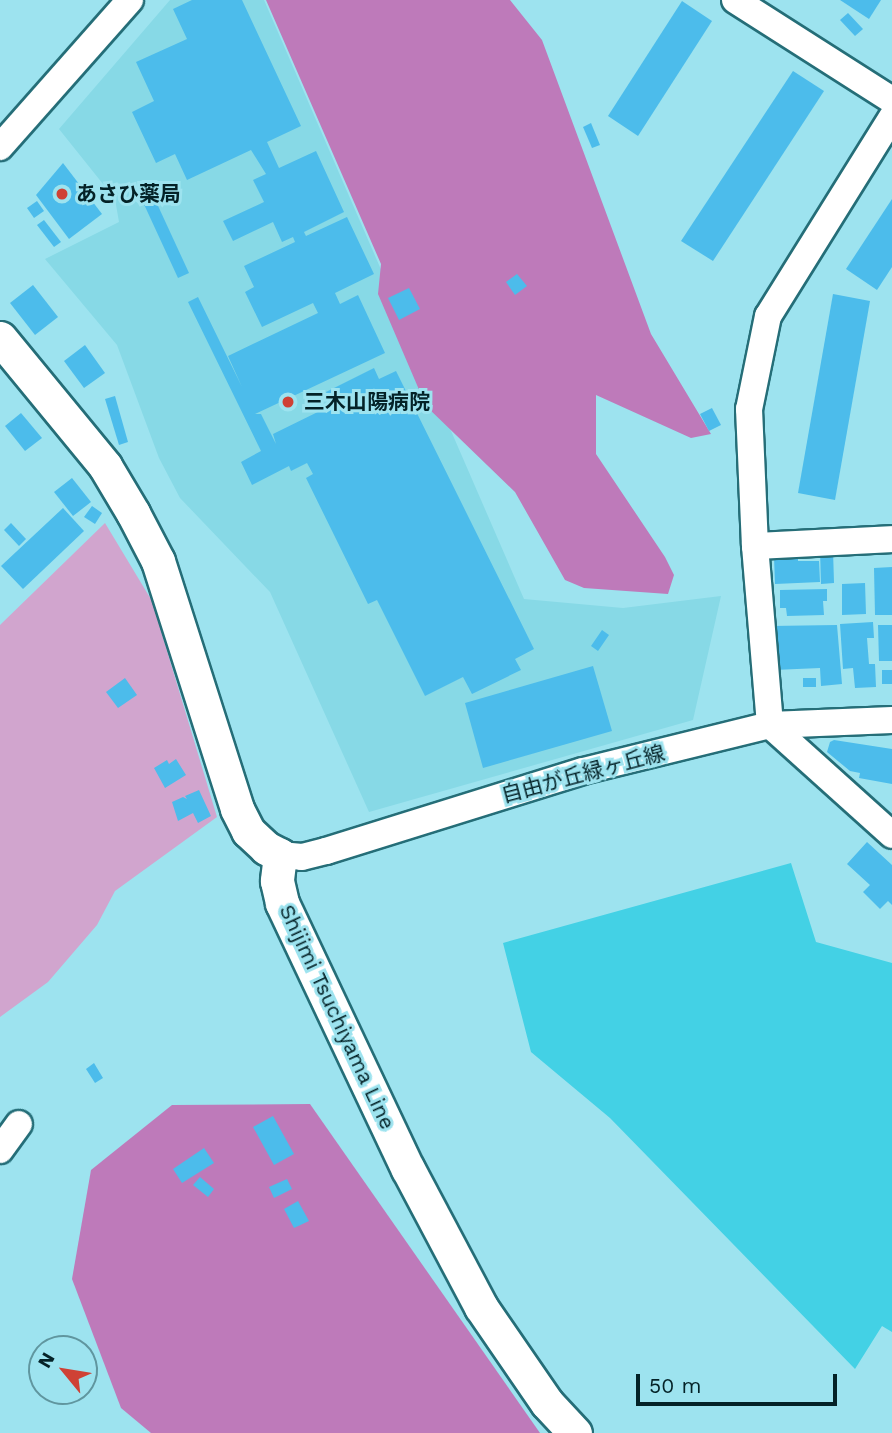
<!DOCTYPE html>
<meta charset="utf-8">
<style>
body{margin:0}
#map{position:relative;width:892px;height:1433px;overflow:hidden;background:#9de3ef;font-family:"Work Sans","Noto Sans JP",sans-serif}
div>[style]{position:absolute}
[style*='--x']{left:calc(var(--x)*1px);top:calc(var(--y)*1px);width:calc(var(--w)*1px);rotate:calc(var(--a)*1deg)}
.built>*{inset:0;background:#87d9e6}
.green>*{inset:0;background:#d1a5ce}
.forest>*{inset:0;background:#be7aba}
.water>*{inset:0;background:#43d1e5}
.building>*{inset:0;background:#4cbceb}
.roads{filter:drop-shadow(2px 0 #256e78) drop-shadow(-2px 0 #256e78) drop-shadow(0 2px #256e78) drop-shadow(0 -2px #256e78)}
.minor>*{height:26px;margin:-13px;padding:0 13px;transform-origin:13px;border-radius:13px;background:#fff}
.major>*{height:33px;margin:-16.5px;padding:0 16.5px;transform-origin:16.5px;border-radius:16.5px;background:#fff}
.dots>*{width:19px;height:19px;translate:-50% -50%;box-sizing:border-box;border:4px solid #9de3ef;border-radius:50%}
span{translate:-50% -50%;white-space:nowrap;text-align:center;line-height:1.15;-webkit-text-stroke:6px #9de3ef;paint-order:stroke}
.poi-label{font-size:21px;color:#042227;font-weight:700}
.left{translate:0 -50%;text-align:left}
.street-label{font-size:21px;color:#042227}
.north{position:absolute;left:28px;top:1335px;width:70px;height:70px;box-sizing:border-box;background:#9de3ef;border:2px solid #60969f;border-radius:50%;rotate:300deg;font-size:19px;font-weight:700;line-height:28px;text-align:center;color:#042227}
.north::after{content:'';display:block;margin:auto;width:24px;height:32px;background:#cf4135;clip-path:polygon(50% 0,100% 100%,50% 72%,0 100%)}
.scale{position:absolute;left:636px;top:1374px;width:201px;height:32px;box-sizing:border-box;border:4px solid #042227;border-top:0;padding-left:9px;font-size:21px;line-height:24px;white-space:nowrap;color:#042227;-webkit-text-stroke:5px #9de3ef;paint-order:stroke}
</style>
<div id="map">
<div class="built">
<i style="clip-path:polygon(170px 0,264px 0,524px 599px,623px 608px,721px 596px,693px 720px,369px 812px,270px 592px,180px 498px,159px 458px,117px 345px,45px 259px,119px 222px,115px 199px,59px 129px)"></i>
</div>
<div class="green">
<i style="clip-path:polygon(105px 523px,152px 601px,217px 817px,115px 891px,97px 925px,48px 982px,0 1017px,0 625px)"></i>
</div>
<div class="forest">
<i style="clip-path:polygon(266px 0,510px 0,542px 40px,651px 334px,711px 434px,691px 438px,596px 395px,596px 454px,665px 557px,674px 575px,668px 594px,584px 588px,565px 580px,515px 492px,426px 406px,378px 294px,381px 264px)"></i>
<i style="clip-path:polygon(310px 1104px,540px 1433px,151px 1433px,121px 1408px,72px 1279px,91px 1170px,172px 1105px)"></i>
</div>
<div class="water">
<i style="clip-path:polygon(791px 863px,816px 942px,892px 963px,892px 1332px,882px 1326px,855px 1369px,610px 1118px,531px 1052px,503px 943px)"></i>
</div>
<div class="building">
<i style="clip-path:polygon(192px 0,242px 0,301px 126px,267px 142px,279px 168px,316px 151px,344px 212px,304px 232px,306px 236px,347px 217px,374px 274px,335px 293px,340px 304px,358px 295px,385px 353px,255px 414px,261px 414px,276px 444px,273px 434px,332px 405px,326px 392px,374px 368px,379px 379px,396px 371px,534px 649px,515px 659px,521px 670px,472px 694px,463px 677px,425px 696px,377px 600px,368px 604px,306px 478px,313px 474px,307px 463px,291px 471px,289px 466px,252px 485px,241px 462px,261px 451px,188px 302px,198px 297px,242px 387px,228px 356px,318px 313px,313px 303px,262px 327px,245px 292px,254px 287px,244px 266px,295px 242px,293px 237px,282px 242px,273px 222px,233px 241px,223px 221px,264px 202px,253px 180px,266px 174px,251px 150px,187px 180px,175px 154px,156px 163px,132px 112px,154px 101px,136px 62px,187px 39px,173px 9px)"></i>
<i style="clip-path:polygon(840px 0,881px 0,869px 19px)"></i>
<i style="clip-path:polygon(682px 1px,712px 21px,638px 136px,608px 116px)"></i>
<i style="clip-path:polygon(848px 13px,863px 29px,855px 36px,840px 20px)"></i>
<i style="clip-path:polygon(793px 71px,824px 91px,713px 261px,681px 241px)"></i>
<i style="clip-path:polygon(591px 123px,600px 145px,592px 148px,583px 127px)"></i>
<i style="clip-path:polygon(63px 163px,102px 214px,69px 239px,36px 195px)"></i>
<i style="clip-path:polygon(153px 195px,189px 273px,178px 278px,142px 200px)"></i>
<i style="clip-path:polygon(892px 199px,892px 267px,877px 290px,846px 269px)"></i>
<i style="clip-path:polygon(37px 201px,44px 211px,34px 218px,27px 208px)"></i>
<i style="clip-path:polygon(44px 220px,61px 242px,54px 247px,37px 225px)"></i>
<i style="clip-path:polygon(517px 274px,527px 286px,515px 295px,506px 282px)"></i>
<i style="clip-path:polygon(33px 285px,58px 317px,35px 335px,10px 303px)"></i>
<i style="clip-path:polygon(409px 288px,420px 309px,399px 320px,388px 298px)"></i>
<i style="clip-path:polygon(833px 294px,870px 301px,835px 500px,798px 493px)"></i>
<i style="clip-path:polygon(85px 345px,105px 373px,84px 388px,64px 361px)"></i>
<i style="clip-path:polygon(115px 396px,128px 442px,119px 445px,105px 399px)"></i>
<i style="clip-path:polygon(712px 408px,721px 425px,709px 431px,700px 414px)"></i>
<i style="clip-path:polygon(21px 413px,42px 438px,25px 451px,5px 426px)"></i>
<i style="clip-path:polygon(72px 478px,91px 502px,73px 516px,54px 492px)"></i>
<i style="clip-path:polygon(92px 506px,102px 513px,95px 524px,84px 517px)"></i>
<i style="clip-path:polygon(63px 508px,84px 531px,23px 589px,1px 566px)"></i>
<i style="clip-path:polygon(11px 523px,26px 539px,19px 546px,4px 530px)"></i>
<i style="clip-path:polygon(820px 550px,833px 550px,834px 583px,821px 584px)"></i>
<i style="clip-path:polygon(798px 555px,798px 561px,819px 561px,820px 582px,775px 584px,774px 557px)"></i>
<i style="clip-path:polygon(892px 567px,892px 615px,875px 615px,874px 568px)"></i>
<i style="clip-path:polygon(865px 583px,866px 614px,842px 615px,842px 584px)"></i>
<i style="clip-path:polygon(827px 589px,827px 601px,823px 601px,824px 615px,787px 616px,786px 608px,780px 608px,780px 590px)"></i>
<i style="clip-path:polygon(873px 622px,874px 638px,867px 638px,869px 664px,875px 664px,876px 687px,855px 688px,853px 668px,843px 669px,840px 624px)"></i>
<i style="clip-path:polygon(837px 625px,842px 684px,821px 686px,820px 668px,774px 670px,771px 626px)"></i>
<i style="clip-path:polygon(878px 625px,892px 625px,892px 661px,879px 661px)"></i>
<i style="clip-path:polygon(602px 630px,609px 635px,598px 651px,591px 646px)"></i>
<i style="clip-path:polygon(593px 666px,612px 731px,483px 768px,465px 703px)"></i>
<i style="clip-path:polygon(882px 670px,892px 670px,892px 684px,882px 684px)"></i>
<i style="clip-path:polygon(125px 678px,137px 695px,118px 708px,106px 692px)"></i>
<i style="clip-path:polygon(803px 678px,816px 678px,816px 687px,803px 687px)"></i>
<i style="clip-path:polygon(834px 740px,892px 749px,892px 784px,859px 778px,860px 773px,850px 771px,827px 752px,830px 742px)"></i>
<i style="clip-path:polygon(176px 759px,186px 775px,165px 788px,154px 768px,167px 760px,169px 764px)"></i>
<i style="clip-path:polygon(199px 790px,211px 816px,198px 823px,193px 813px,178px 821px,172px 802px,183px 797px,187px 799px,185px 796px)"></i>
<i style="clip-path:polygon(867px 842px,892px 865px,892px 905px,888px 901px,880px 909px,863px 892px,870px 885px,847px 864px)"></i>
<i style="clip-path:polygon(94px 1063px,103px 1078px,95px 1083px,86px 1069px)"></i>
<i style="clip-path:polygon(273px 1116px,294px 1154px,274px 1165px,253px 1127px)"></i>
<i style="clip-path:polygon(204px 1148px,214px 1163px,182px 1183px,173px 1169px)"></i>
<i style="clip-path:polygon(200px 1177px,214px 1189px,208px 1197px,193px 1185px)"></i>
<i style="clip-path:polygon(287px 1179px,292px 1189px,274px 1198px,269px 1187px)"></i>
<i style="clip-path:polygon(298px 1201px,309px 1221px,294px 1228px,284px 1209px)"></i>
</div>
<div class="roads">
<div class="minor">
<i style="--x:735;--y:0;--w:186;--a:32.5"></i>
<i style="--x:892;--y:117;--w:234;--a:121.9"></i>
<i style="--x:768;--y:316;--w:95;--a:101.5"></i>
<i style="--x:749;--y:409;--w:137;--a:87.5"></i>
<i style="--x:755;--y:546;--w:180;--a:85.2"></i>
<i style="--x:770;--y:725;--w:164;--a:42"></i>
<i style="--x:0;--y:147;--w:196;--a:-48.5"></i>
<i style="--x:755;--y:546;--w:137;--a:-2.9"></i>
<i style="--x:280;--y:855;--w:22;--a:5"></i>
<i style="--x:302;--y:857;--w:25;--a:-14"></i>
<i style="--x:326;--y:851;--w:269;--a:-17.3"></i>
<i style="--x:583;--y:771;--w:193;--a:-13.8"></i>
<i style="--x:770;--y:725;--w:122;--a:-2.3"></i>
<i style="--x:0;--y:1150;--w:32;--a:-54"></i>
</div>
<div class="major">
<i style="--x:0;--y:338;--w:166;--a:50.6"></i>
<i style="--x:105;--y:466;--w:55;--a:59.2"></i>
<i style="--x:133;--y:513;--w:54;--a:62.5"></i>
<i style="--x:158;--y:561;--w:260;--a:72.3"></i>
<i style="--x:237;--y:809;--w:25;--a:63"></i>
<i style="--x:248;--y:831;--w:25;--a:43"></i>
<i style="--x:266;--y:848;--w:16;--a:27"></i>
<i style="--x:280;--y:855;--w:26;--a:97"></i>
<i style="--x:277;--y:881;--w:23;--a:77"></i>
<i style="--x:282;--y:903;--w:294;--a:64.7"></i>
<i style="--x:408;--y:1169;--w:156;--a:62.1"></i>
<i style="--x:481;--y:1307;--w:116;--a:55.5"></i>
<i style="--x:547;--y:1403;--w:41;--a:47"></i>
</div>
</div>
<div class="dots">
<i style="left:62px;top:194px;background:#cf4135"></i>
<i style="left:288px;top:402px;background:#cf4135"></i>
</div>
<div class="poi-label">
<span class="left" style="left:76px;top:194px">あさひ薬局</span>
<span class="left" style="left:304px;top:402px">三木山陽病院</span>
</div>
<div class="street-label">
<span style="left:583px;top:774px;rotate:-15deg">自由が丘緑ヶ丘線</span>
<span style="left:337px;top:1017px;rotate:65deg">Shijimi Tsuchiyama Line</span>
</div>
<div class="north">N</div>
<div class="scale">50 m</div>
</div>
